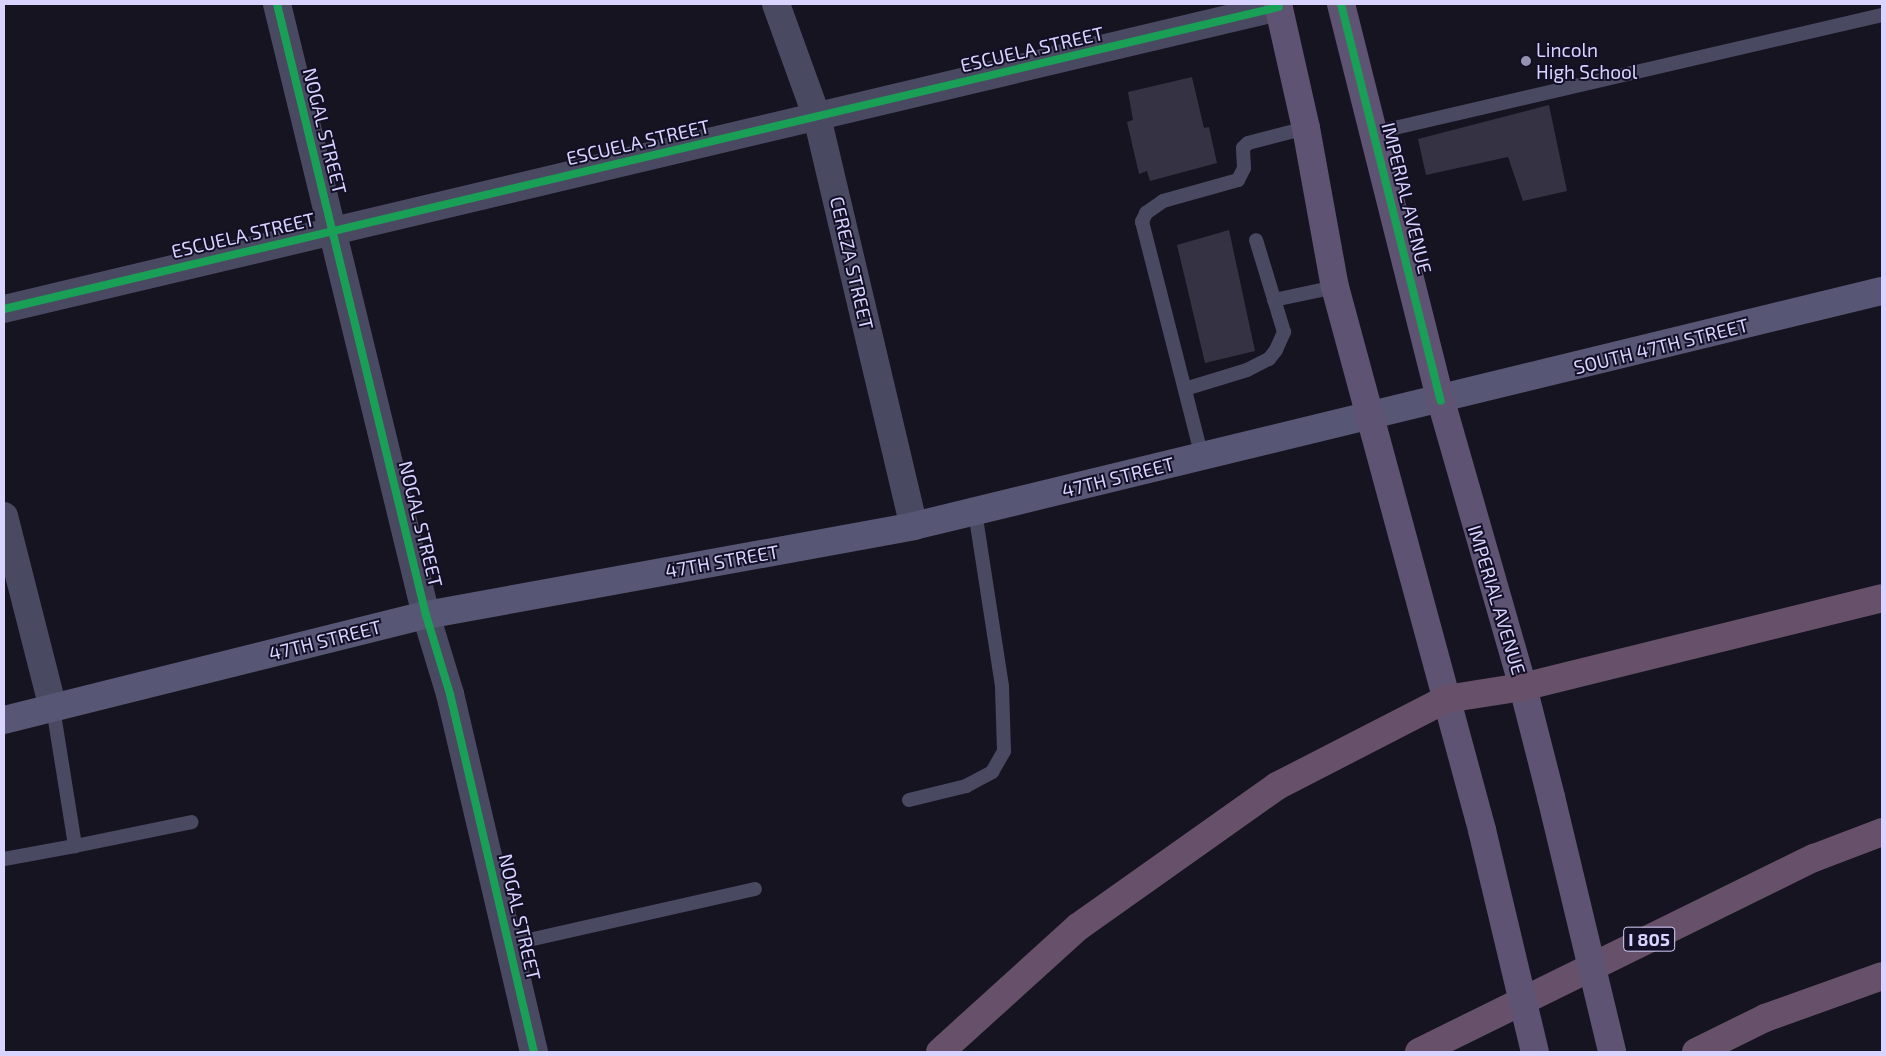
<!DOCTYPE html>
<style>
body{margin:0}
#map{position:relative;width:1886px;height:1056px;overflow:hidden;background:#161421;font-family:"Exo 2",sans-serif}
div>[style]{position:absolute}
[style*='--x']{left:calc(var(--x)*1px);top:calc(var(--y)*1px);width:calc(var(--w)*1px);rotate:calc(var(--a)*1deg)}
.building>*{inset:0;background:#343243}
.lane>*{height:14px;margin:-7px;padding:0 7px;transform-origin:7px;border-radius:7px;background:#4a4962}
.street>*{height:28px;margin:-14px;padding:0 14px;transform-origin:14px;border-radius:14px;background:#4a4962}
.secondary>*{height:28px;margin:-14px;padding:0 14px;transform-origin:14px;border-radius:14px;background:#575674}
.primary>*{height:28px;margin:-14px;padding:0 14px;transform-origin:14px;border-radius:14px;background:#5e5373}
.highway>*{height:28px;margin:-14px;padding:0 14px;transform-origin:14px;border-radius:14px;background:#67516a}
.primary-bridge>*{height:28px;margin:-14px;padding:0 14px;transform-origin:14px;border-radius:14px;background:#5e5373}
.cycleway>*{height:8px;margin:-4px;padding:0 4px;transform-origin:4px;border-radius:4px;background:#1a9f57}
.dots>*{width:14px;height:14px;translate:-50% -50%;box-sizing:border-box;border:2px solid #130f26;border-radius:50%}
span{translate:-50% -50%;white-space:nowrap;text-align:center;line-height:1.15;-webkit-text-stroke:4px #130f26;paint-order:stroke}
.shield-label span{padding:1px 4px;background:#130f26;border:1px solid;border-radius:4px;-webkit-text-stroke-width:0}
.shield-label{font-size:18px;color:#d9d4ff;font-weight:700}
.street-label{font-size:19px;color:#d9d4ff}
.poi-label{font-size:19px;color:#d9d4ff}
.left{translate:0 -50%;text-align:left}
.frame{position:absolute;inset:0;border:5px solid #d9d4ff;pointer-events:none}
</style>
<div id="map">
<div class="building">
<i style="clip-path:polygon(1192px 77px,1204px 128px,1209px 127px,1217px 163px,1150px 181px,1147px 171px,1139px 174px,1127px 122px,1133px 120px,1128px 92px)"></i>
<i style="clip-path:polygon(1549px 105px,1567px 191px,1523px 201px,1508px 157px,1426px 175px,1418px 139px)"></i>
<i style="clip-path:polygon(1229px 230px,1255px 351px,1205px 363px,1177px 245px)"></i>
</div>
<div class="lane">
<i style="--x:1373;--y:133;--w:522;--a:-13.05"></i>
<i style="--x:1274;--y:300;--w:62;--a:-12"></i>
<i style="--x:1185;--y:389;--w:65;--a:-17"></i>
<i style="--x:1247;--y:370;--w:25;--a:-27"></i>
<i style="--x:1269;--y:359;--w:11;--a:-52"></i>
<i style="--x:1276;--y:350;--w:20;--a:-66"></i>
<i style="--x:1284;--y:332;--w:96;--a:-106.9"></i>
<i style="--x:1202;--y:457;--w:243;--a:-104.3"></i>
<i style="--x:1142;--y:222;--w:10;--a:-66"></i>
<i style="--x:1146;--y:213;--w:21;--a:-35"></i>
<i style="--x:1163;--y:201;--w:78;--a:-15.6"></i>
<i style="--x:1238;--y:180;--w:13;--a:-63"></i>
<i style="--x:1244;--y:168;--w:20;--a:-93"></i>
<i style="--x:1243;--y:148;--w:7;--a:-45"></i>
<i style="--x:1248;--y:143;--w:60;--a:-14.5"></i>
<i style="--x:53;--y:708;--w:140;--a:80.9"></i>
<i style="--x:75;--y:846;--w:119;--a:-11.6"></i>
<i style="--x:909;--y:800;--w:59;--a:-13.8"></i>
<i style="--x:966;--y:786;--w:30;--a:-28"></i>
<i style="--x:992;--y:772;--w:24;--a:-60"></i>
<i style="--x:1004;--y:751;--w:65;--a:-91.8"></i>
<i style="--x:1002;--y:686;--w:176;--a:-98.8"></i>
<i style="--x:4;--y:859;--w:72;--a:-10.4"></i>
<i style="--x:511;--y:944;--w:250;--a:-12.7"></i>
</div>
<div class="street">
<i style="--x:277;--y:4;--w:629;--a:76.3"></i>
<i style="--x:426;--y:615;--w:83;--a:73.1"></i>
<i style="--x:450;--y:694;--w:368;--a:76.8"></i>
<i style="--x:776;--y:4;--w:120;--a:70.1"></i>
<i style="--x:817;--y:117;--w:420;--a:76.7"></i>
<i style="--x:4;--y:309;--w:1310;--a:-13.33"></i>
<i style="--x:4;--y:516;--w:198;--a:75.7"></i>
</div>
<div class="secondary">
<i style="--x:4;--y:720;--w:435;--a:-14"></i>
<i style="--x:426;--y:615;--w:496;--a:-10.3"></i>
<i style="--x:914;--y:526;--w:996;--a:-13.65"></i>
</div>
<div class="primary">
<i style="--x:1278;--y:4;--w:127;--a:77.3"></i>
<i style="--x:1306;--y:128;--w:162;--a:79.7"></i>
<i style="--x:1335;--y:287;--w:563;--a:74.85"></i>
<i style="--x:1341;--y:4;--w:409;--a:75.9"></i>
<i style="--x:1441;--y:401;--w:298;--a:74"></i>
<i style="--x:1523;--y:687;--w:114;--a:75.7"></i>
</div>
<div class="highway">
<i style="--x:940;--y:1052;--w:186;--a:-42.2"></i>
<i style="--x:1078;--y:927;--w:244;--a:-35.3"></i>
<i style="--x:1277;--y:786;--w:190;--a:-27.2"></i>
<i style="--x:1446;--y:699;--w:78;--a:-8.9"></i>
<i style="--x:1523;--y:687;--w:370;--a:-13.9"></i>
<i style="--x:1419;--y:1052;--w:440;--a:-26.2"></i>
<i style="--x:1814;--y:858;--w:73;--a:-20.9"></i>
<i style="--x:1696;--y:1052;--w:77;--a:-26.2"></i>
<i style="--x:1765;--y:1018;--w:124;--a:-19.7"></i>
</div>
<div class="primary-bridge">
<i style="--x:1551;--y:797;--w:262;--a:76.5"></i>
<i style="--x:1482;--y:830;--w:228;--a:76.6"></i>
</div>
<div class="cycleway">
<i style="--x:277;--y:4;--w:629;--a:76.3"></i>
<i style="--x:426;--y:615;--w:83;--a:73.1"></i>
<i style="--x:450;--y:694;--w:368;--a:76.8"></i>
<i style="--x:1341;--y:4;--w:409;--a:75.9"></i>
<i style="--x:4;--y:309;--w:1310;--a:-13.33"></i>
</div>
<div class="dots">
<i style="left:1526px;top:61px;background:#9591b1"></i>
</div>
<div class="shield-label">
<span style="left:1649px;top:939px">I 805</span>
</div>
<div class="street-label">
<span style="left:1032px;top:49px;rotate:-13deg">ESCUELA STREET</span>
<span style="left:325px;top:131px;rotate:76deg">NOGAL STREET</span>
<span style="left:638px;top:142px;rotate:-13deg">ESCUELA STREET</span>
<span style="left:1407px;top:198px;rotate:76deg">IMPERIAL AVENUE</span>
<span style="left:243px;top:235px;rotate:-13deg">ESCUELA STREET</span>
<span style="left:852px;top:263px;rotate:77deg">CEREZA STREET</span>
<span style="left:1661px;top:346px;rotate:-14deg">SOUTH 47TH STREET</span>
<span style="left:1118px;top:477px;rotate:-14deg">47TH STREET</span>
<span style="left:421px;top:524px;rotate:76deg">NOGAL STREET</span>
<span style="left:722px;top:561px;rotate:-10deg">47TH STREET</span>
<span style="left:1497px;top:600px;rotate:73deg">IMPERIAL AVENUE</span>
<span style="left:325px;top:640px;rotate:-14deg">47TH STREET</span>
<span style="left:520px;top:917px;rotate:77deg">NOGAL STREET</span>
</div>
<div class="poi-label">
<span class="left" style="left:1536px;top:61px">Lincoln<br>High School</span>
</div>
<div class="frame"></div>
</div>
